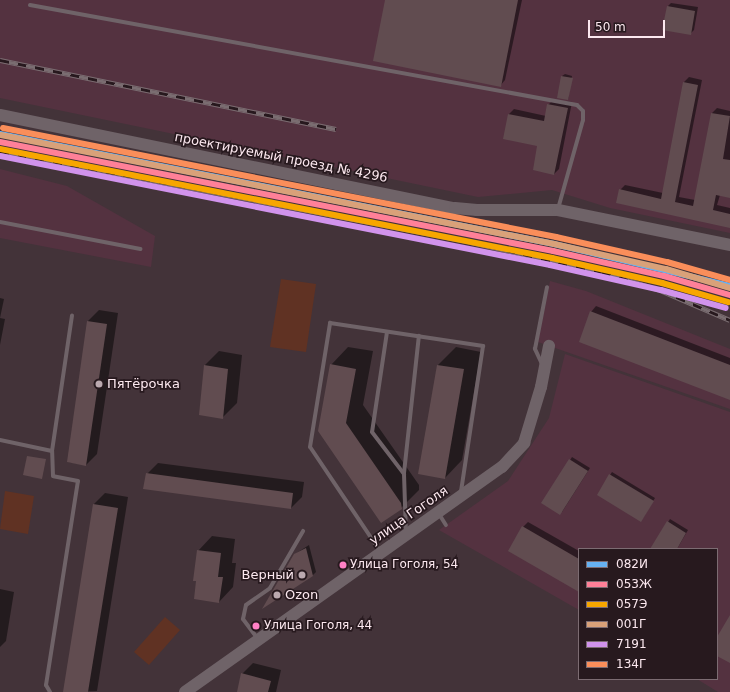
<!DOCTYPE html>
<meta charset="utf-8">
<style>
body{margin:0}
#map{position:relative;width:730px;height:692px;overflow:hidden;background:#433339;font-family:"DejaVu Sans",sans-serif}
div>[style]{position:absolute}
[style*='--x']{left:calc(var(--x)*1px);top:calc(var(--y)*1px);width:calc(var(--w)*1px);rotate:calc(var(--a)*1deg)}
.built>*{inset:0;background:#543240}
.green>*{inset:0;background:#603223}
.shadow>*{inset:0;background:#0007}
.building>*{inset:0;background:#614c50}
.lane>*{height:4px;margin:-2px;padding:0 2px;transform-origin:2px;border-radius:2px;background:#6f6368}
.secondary>*{height:12px;margin:-6px;padding:0 6px;transform-origin:6px;border-radius:6px;background:#6f6368}
.rail>*{height:4.5px;margin-top:-2.25px;transform-origin:0;background:repeating-linear-gradient(90deg,#27191e 0 9px,#7a6d71 0 18px);box-sizing:border-box;border-block:1px solid #7a6d71}
.rail-1>*{height:6px;margin:-3px;padding:0 3px;transform-origin:3px;border-radius:3px;background:#66b1f2}
.rail-2>*{height:6px;margin:-3px;padding:0 3px;transform-origin:3px;border-radius:3px;background:#ff8098}
.rail-3>*{height:6px;margin:-3px;padding:0 3px;transform-origin:3px;border-radius:3px;background:#f7a600}
.rail-4>*{height:6px;margin:-3px;padding:0 3px;transform-origin:3px;border-radius:3px;background:#d9a179}
.rail-5>*{height:6px;margin:-3px;padding:0 3px;transform-origin:3px;border-radius:3px;background:#d193ec}
.rail-6>*{height:6px;margin:-3px;padding:0 3px;transform-origin:3px;border-radius:3px;background:#fa8e5a}
.dots>*{width:11px;height:11px;translate:-50% -50%;box-sizing:border-box;border:2px solid #27191e;border-radius:50%}
span{translate:-50% -50%;white-space:nowrap;text-align:center;line-height:1.15;-webkit-text-stroke:3.5px #27191e;paint-order:stroke}
.bus-label{font-size:12px;color:#fce8ef}
.left{translate:0 -50%;text-align:left}
.street-label{font-size:13px;color:#fce8ef}
.poi-label{font-size:13px;color:#fce8ef}
.right{translate:-100% -50%;text-align:right}
.legend{position:absolute;left:578px;top:548px;width:140px;height:132px;box-sizing:border-box;background:#27191e;border:1px solid #7c6c72;margin:0;padding:5px 7px;list-style:none;font-size:12px;color:#fce8ef}
.legend li{display:flex;align-items:center;gap:8px;height:20px}
.legend b{width:20px;border:1px solid #7c6c72}
.scale{position:absolute;left:588px;top:20px;width:77px;height:18px;box-sizing:border-box;border:2px solid #fce8ef;border-top:0;padding-left:5px;font-size:12px;line-height:14px;white-space:nowrap;color:#fce8ef;-webkit-text-stroke:3px #27191e;paint-order:stroke}
</style>
<div id="map">
<div class="built">
<i style="clip-path:polygon(0 0,730px 0,730px 233px,610px 208px,552px 190px,478px 197px,0 98px)"></i>
<i style="clip-path:polygon(0 169px,67px 186px,155px 236px,151px 267px,0 238px)"></i>
<i style="clip-path:polygon(550px 281px,586px 291px,730px 349px,730px 409px,538px 342px)"></i>
<i style="clip-path:polygon(565px 354px,730px 412px,730px 692px,718px 692px,697px 679px,717px 679px,717px 549px,579px 549px,579px 610px,439px 530px,508px 481px,549px 418px)"></i>
</div>
<div class="green">
<i style="clip-path:polygon(281px 279px,316px 284px,306px 352px,270px 347px)"></i>
<i style="clip-path:polygon(5px 491px,34px 496px,28px 534px,0 529px)"></i>
<i style="clip-path:polygon(165px 617px,180px 630px,149px 665px,134px 652px)"></i>
</div>
<div class="shadow">
<i style="clip-path:polygon(386px 0,522px 0,505px 80px,500px 86px)"></i>
<i style="clip-path:polygon(671px 3px,698px 7px,694px 30px,690px 34px,668px 6px)"></i>
<i style="clip-path:polygon(565px 74px,572px 76px,568px 99px,562px 76px)"></i>
<i style="clip-path:polygon(689px 77px,702px 80px,679px 197px,695px 200px,712px 113px,717px 108px,730px 111px,730px 197px,720px 195px,717px 205px,730px 208px,730px 227px,620px 190px,625px 185px,663px 193px,684px 82px)"></i>
<i style="clip-path:polygon(553px 100px,572px 102px,559px 169px,554px 174px,539px 145px,508px 115px,514px 109px,546px 116px,548px 105px)"></i>
<i style="clip-path:polygon(0 298px,4px 299px,0 318px,5px 319px,0 345px)"></i>
<i style="clip-path:polygon(596px 306px,730px 358px,730px 399px,591px 312px)"></i>
<i style="clip-path:polygon(99px 310px,118px 313px,97px 454px,86px 465px,68px 462px,88px 321px)"></i>
<i style="clip-path:polygon(348px 347px,373px 351px,363px 405px,419px 485px,419px 490px,401px 508px,319px 431px,331px 365px)"></i>
<i style="clip-path:polygon(456px 347px,481px 352px,462px 460px,445px 478px,419px 473px,438px 365px)"></i>
<i style="clip-path:polygon(219px 351px,242px 355px,237px 403px,222px 418px,200px 414px,205px 365px)"></i>
<i style="clip-path:polygon(572px 457px,590px 468px,562px 512px,543px 503px)"></i>
<i style="clip-path:polygon(158px 463px,304px 482px,302px 497px,291px 508px,147px 474px)"></i>
<i style="clip-path:polygon(612px 472px,655px 498px,643px 518px,610px 475px)"></i>
<i style="clip-path:polygon(105px 493px,128px 497px,97px 691px,64px 692px,94px 504px)"></i>
<i style="clip-path:polygon(670px 519px,688px 530px,677px 549px,651px 549px)"></i>
<i style="clip-path:polygon(528px 522px,579px 551px,579px 591px,523px 527px)"></i>
<i style="clip-path:polygon(212px 536px,235px 539px,232px 563px,236px 563px,233px 587px,219px 602px,197px 580px,198px 551px)"></i>
<i style="clip-path:polygon(309px 545px,316px 572px,312px 576px,295px 554px)"></i>
<i style="clip-path:polygon(0 589px,14px 592px,6px 641px,0 647px)"></i>
<i style="clip-path:polygon(253px 663px,281px 670px,276px 692px,238px 692px,242px 674px)"></i>
</div>
<div class="building">
<i style="clip-path:polygon(385px 0,518px 0,501px 87px,373px 61px)"></i>
<i style="clip-path:polygon(667px 6px,695px 11px,691px 35px,662px 30px)"></i>
<i style="clip-path:polygon(561px 76px,573px 78px,568px 100px,557px 98px)"></i>
<i style="clip-path:polygon(683px 82px,698px 85px,675px 202px,693px 206px,711px 113px,730px 116px,723px 159px,730px 160px,730px 198px,716px 195px,713px 210px,730px 214px,730px 228px,616px 203px,619px 189px,661px 199px)"></i>
<i style="clip-path:polygon(547px 104px,568px 108px,554px 175px,533px 170px,537px 146px,503px 139px,508px 114px,544px 121px)"></i>
<i style="clip-path:polygon(590px 311px,730px 365px,730px 400px,579px 342px)"></i>
<i style="clip-path:polygon(87px 321px,107px 324px,86px 466px,67px 462px)"></i>
<i style="clip-path:polygon(330px 364px,356px 369px,346px 423px,401px 503px,402px 509px,381px 523px,318px 431px)"></i>
<i style="clip-path:polygon(204px 365px,228px 369px,223px 419px,199px 415px)"></i>
<i style="clip-path:polygon(437px 365px,464px 369px,445px 479px,418px 474px)"></i>
<i style="clip-path:polygon(27px 456px,46px 459px,42px 479px,23px 475px)"></i>
<i style="clip-path:polygon(569px 459px,588px 471px,560px 515px,541px 503px)"></i>
<i style="clip-path:polygon(146px 473px,293px 493px,291px 509px,143px 489px)"></i>
<i style="clip-path:polygon(609px 474px,654px 501px,641px 522px,597px 495px)"></i>
<i style="clip-path:polygon(93px 504px,118px 508px,88px 692px,63px 692px)"></i>
<i style="clip-path:polygon(667px 521px,686px 533px,677px 549px,650px 549px)"></i>
<i style="clip-path:polygon(522px 526px,579px 559px,579px 592px,508px 551px)"></i>
<i style="clip-path:polygon(306px 548px,313px 576px,262px 609px,294px 554px)"></i>
<i style="clip-path:polygon(197px 550px,221px 553px,218px 577px,223px 577px,219px 603px,194px 599px,196px 581px,193px 581px)"></i>
<i style="clip-path:polygon(730px 615px,730px 663px,717px 656px,717px 637px)"></i>
<i style="clip-path:polygon(241px 673px,271px 681px,268px 692px,237px 692px)"></i>
</div>
<div class="lane">
<i style="--x:30;--y:5;--w:556;--a:10.36"></i>
<i style="--x:577;--y:105;--w:8;--a:45"></i>
<i style="--x:583;--y:111;--w:9;--a:90"></i>
<i style="--x:583;--y:120;--w:92;--a:105.7"></i>
<i style="--x:0;--y:222;--w:143;--a:10.9"></i>
<i style="--x:387;--y:332;--w:101;--a:98.5"></i>
<i style="--x:372;--y:432;--w:53;--a:52.7"></i>
<i style="--x:404;--y:474;--w:59;--a:88.1"></i>
<i style="--x:542;--y:364;--w:17;--a:-115"></i>
<i style="--x:535;--y:349;--w:63;--a:-79"></i>
<i style="--x:0;--y:440;--w:53;--a:11.9"></i>
<i style="--x:404;--y:473;--w:138;--a:-83.8"></i>
<i style="--x:439;--y:514;--w:13;--a:58"></i>
<i style="--x:380;--y:551;--w:125;--a:-123.9"></i>
<i style="--x:310;--y:447;--w:126;--a:-80.8"></i>
<i style="--x:330;--y:323;--w:155;--a:8.5"></i>
<i style="--x:483;--y:346;--w:148;--a:98.6"></i>
<i style="--x:258;--y:639;--w:25;--a:-127"></i>
<i style="--x:243;--y:619;--w:14;--a:-78"></i>
<i style="--x:246;--y:605;--w:29;--a:-35"></i>
<i style="--x:270;--y:588;--w:66;--a:-59.9"></i>
<i style="--x:50;--y:692;--w:8;--a:-120"></i>
<i style="--x:46;--y:685;--w:206;--a:-81.1"></i>
<i style="--x:78;--y:481;--w:25;--a:-169"></i>
<i style="--x:53;--y:476;--w:25;--a:-92"></i>
<i style="--x:52;--y:451;--w:137;--a:-81.6"></i>
</div>
<div class="secondary">
<i style="--x:0;--y:115;--w:464;--a:11.6"></i>
<i style="--x:455;--y:208;--w:22;--a:5"></i>
<i style="--x:477;--y:210;--w:81;--a:0"></i>
<i style="--x:558;--y:210;--w:176;--a:11.5"></i>
<i style="--x:185;--y:692;--w:389;--a:-35.4"></i>
<i style="--x:502;--y:467;--w:33;--a:-47"></i>
<i style="--x:524;--y:443;--w:59;--a:-73.1"></i>
<i style="--x:541;--y:387;--w:42;--a:-79"></i>
</div>
<div class="rail">
<i style="--x:0;--y:60;--w:343;--a:11.6"></i>
<i style="--x:0;--y:151;--w:480;--a:10.9"></i>
<i style="--x:471;--y:242;--w:134;--a:12.9"></i>
<i style="--x:602;--y:272;--w:61;--a:17.2"></i>
<i style="--x:660;--y:290;--w:76;--a:23.2"></i>
</div>
<div class="rail-1">
<i style="--x:0;--y:134;--w:565;--a:11.23"></i>
<i style="--x:554;--y:244;--w:181;--a:13.4"></i>
</div>
<div class="rail-2">
<i style="--x:0;--y:142;--w:564;--a:11.15"></i>
<i style="--x:553;--y:251;--w:114;--a:12.7"></i>
<i style="--x:664;--y:276;--w:69;--a:16.1"></i>
</div>
<div class="rail-3">
<i style="--x:0;--y:149;--w:563;--a:11.17"></i>
<i style="--x:552;--y:258;--w:113;--a:12.8"></i>
<i style="--x:662;--y:283;--w:69;--a:16.1"></i>
</div>
<div class="rail-4">
<i style="--x:1;--y:135;--w:564;--a:11.15"></i>
<i style="--x:554;--y:244;--w:115;--a:12.6"></i>
<i style="--x:666;--y:269;--w:67;--a:16.5"></i>
</div>
<div class="rail-5">
<i style="--x:0;--y:156;--w:561;--a:11.21"></i>
<i style="--x:550;--y:265;--w:114;--a:12.7"></i>
<i style="--x:661;--y:290;--w:67;--a:15.5"></i>
</div>
<div class="rail-6">
<i style="--x:3;--y:128;--w:564;--a:11.15"></i>
<i style="--x:556;--y:237;--w:114;--a:12.7"></i>
<i style="--x:667;--y:262;--w:66;--a:15.9"></i>
</div>
<div class="dots">
<i style="left:99px;top:384px;background:#bba9af"></i>
<i style="left:343px;top:565px;background:#ff80c5"></i>
<i style="left:302px;top:575px;background:#bba9af"></i>
<i style="left:277px;top:595px;background:#bba9af"></i>
<i style="left:256px;top:626px;background:#ff80c5"></i>
</div>
<div class="bus-label">
<span class="left" style="left:350px;top:565px">Улица Гоголя, 54</span>
<span class="left" style="left:264px;top:626px">Улица Гоголя, 44</span>
</div>
<div class="street-label">
<span style="left:281px;top:158px;rotate:11deg">проектируемый проезд № 4296</span>
<span style="left:409px;top:516px;rotate:-35deg">улица Гоголя</span>
</div>
<div class="poi-label">
<span class="left" style="left:107px;top:384px">Пятёрочка</span>
<span class="right" style="left:294px;top:575px">Верный</span>
<span class="left" style="left:285px;top:595px">Ozon</span>
</div>
<ul class="legend">
<li><b style="height:5px;background:#66b1f2"></b>082И</li>
<li><b style="height:5px;background:#ff8098"></b>053Ж</li>
<li><b style="height:5px;background:#f7a600"></b>057Э</li>
<li><b style="height:5px;background:#d9a179"></b>001Г</li>
<li><b style="height:5px;background:#d193ec"></b>7191</li>
<li><b style="height:5px;background:#fa8e5a"></b>134Г</li>
</ul>
<div class="scale">50 m</div>
</div>
